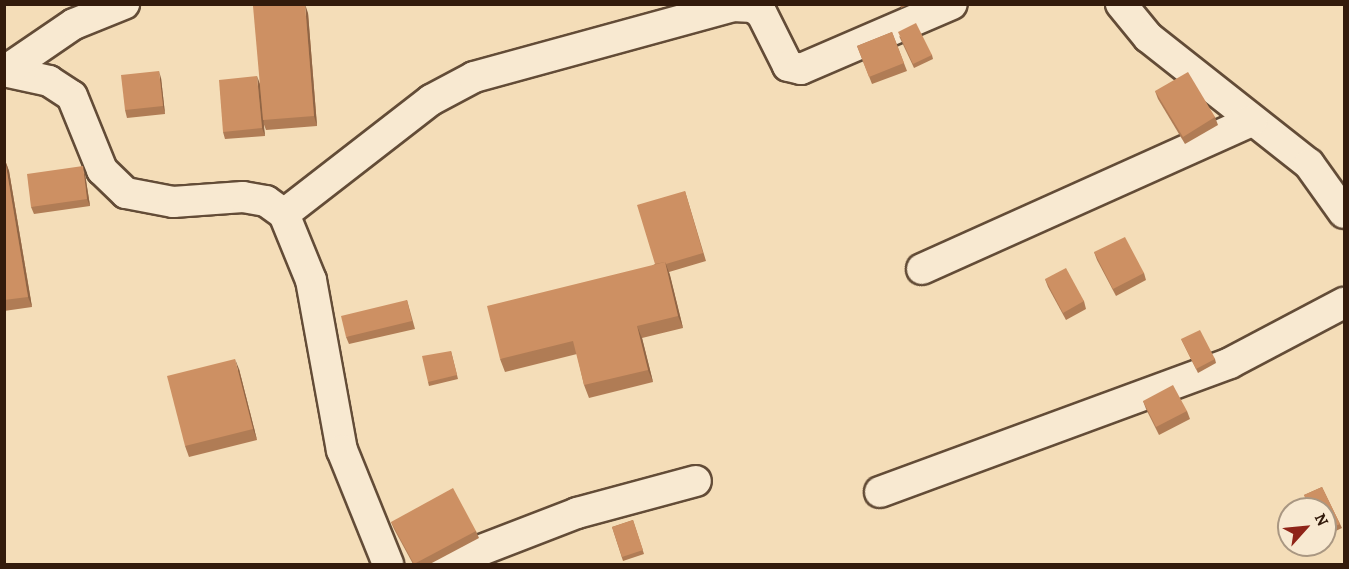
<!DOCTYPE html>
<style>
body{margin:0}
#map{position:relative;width:1349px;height:569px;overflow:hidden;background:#f4ddb8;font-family:Alegreya,serif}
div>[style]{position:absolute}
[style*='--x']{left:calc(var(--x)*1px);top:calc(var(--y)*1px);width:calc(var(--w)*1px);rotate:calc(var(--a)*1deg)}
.roads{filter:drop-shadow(2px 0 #634c37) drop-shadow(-2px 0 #634c37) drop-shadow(0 2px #634c37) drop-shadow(0 -2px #634c37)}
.minor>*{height:30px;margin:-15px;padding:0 15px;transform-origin:15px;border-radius:15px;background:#f8e9d1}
.wall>*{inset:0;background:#b07c55}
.shaded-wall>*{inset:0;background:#906545}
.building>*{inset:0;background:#cd9063}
span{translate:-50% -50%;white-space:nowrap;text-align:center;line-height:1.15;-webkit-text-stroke:5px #f8e9d1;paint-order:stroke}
.frame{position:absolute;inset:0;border:6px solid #331b0c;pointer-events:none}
.north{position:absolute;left:1277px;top:497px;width:60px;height:60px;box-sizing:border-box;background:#f8e9d1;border:2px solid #a99782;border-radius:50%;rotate:63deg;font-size:16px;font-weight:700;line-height:24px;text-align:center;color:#331b0c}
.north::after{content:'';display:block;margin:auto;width:21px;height:27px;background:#8f2418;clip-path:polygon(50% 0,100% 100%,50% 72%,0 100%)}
</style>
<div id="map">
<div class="roads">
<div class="minor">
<i style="--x:1121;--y:4;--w:43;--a:50.7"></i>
<i style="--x:1148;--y:37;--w:205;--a:38.3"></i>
<i style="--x:1309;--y:164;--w:60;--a:54.5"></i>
<i style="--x:4;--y:71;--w:46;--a:12.5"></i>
<i style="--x:49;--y:81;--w:27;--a:33"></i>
<i style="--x:72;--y:96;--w:80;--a:67.9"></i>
<i style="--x:102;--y:170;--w:33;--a:44"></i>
<i style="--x:126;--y:193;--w:48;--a:10.8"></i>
<i style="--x:173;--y:202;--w:70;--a:-4.1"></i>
<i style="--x:243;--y:197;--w:23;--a:10"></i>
<i style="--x:266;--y:201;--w:22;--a:36"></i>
<i style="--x:284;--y:214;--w:71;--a:67.8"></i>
<i style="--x:311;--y:280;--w:173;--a:79.7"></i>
<i style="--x:342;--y:450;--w:123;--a:68"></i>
<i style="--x:5;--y:71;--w:83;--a:-34.3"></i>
<i style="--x:74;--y:24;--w:54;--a:-21.8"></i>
<i style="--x:284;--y:214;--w:186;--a:-37.8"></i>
<i style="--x:431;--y:100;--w:49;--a:-28.1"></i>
<i style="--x:474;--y:77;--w:269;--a:-15.3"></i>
<i style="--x:733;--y:6;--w:20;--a:3"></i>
<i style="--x:753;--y:7;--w:11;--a:38"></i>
<i style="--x:762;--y:14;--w:58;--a:63.4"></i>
<i style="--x:788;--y:66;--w:13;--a:13"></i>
<i style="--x:801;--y:69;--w:164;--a:-23.3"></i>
<i style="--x:922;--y:269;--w:362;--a:-24.2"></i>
<i style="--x:880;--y:492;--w:373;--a:-20.2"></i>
<i style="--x:1230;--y:363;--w:129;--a:-27.8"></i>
<i style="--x:445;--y:564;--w:142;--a:-21.1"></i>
<i style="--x:577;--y:513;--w:123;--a:-15.1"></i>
</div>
</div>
<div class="wall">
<i style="clip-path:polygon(900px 4px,910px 4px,901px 8px)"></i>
<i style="clip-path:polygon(308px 13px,317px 126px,266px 130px,263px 122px,265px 136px,225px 139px,223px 132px,260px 83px)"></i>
<i style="clip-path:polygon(892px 32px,907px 71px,872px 84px,857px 46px)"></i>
<i style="clip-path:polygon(899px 36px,932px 55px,933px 59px,914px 68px)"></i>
<i style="clip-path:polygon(161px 78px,165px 114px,127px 118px,125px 110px)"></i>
<i style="clip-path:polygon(1155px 91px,1215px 117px,1218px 125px,1185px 144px,1158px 99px)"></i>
<i style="clip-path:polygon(5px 160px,9px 171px,32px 307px,4px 311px,4px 161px)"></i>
<i style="clip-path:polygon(85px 174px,90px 206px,34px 214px,31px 207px)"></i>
<i style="clip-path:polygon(685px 191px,706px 261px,669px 272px,683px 328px,642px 338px,653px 382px,589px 398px,584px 385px,577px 354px,505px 372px,500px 359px,655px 264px)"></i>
<i style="clip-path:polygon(1094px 252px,1144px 273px,1146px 280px,1116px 296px,1097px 260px)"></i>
<i style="clip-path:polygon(1045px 279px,1084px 301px,1086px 309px,1066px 320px,1048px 287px)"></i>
<i style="clip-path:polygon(407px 300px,415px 329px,349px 344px,346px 337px)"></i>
<i style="clip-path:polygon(1181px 339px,1215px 359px,1216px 363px,1198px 373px)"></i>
<i style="clip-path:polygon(451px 351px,458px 379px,429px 386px,428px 382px)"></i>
<i style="clip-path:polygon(239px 369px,257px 440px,189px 457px,185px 446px)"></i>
<i style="clip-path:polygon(1143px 401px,1187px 411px,1190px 419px,1159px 435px,1146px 409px)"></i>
<i style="clip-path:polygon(1322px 487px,1342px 528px,1325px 536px,1325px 509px,1311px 509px,1304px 495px)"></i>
<i style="clip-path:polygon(633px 520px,644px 554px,623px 561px,612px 527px)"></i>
<i style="clip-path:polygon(391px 522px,476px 531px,479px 538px,430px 564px,413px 564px,394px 529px)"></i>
</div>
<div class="shaded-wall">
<i style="clip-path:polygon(305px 4px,308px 13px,317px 126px,314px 116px)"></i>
<i style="clip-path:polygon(159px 71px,161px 78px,165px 114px,163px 106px)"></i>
<i style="clip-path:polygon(257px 76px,260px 84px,265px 136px,262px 128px)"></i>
<i style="clip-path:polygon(5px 160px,9px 171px,32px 307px,28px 297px)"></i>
<i style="clip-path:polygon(83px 166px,85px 174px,90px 206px,87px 199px)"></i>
<i style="clip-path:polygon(665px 262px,670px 275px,683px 328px,678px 316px)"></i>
<i style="clip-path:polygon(637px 326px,642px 338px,653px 382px,648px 370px)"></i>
<i style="clip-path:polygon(235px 359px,239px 369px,257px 440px,253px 429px)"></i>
</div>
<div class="building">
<i style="clip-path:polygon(275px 4px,305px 4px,314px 116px,263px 120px,253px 6px)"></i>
<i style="clip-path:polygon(916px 23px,932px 55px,913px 64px,898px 32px)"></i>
<i style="clip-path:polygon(892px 32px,904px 63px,869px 77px,857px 46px)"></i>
<i style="clip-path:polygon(159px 71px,163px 106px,125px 110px,121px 75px)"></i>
<i style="clip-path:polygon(1188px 72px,1215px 117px,1183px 137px,1155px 91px)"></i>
<i style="clip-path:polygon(257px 76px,262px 128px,223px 132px,219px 80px)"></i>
<i style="clip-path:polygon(5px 160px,28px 297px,4px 300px,4px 161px)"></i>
<i style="clip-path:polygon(83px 166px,87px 199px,31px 207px,27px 174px)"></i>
<i style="clip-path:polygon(685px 191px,703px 253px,666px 264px,665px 262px,655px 264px,637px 205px)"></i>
<i style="clip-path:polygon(1125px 237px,1144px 273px,1113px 289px,1094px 252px)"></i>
<i style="clip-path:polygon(665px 262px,678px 316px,637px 326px,648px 370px,584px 385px,573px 341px,500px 359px,487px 306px)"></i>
<i style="clip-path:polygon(1066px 268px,1084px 301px,1063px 313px,1045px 279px)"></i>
<i style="clip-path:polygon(407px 300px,412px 321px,346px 337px,341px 316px)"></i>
<i style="clip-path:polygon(1200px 330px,1215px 359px,1196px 369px,1181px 339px)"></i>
<i style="clip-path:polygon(451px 351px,457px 375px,428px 382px,422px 356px)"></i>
<i style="clip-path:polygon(235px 359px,253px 429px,185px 446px,167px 376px)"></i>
<i style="clip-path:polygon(1173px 385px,1187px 411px,1156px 427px,1143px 401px)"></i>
<i style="clip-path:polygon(1322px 487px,1340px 524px,1325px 531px,1325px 509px,1311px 509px,1304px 495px)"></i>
<i style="clip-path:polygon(453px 488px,476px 531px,414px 564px,391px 522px)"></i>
<i style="clip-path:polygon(633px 520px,643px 550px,622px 557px,612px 527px)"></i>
</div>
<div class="frame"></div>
<div class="north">N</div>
</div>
